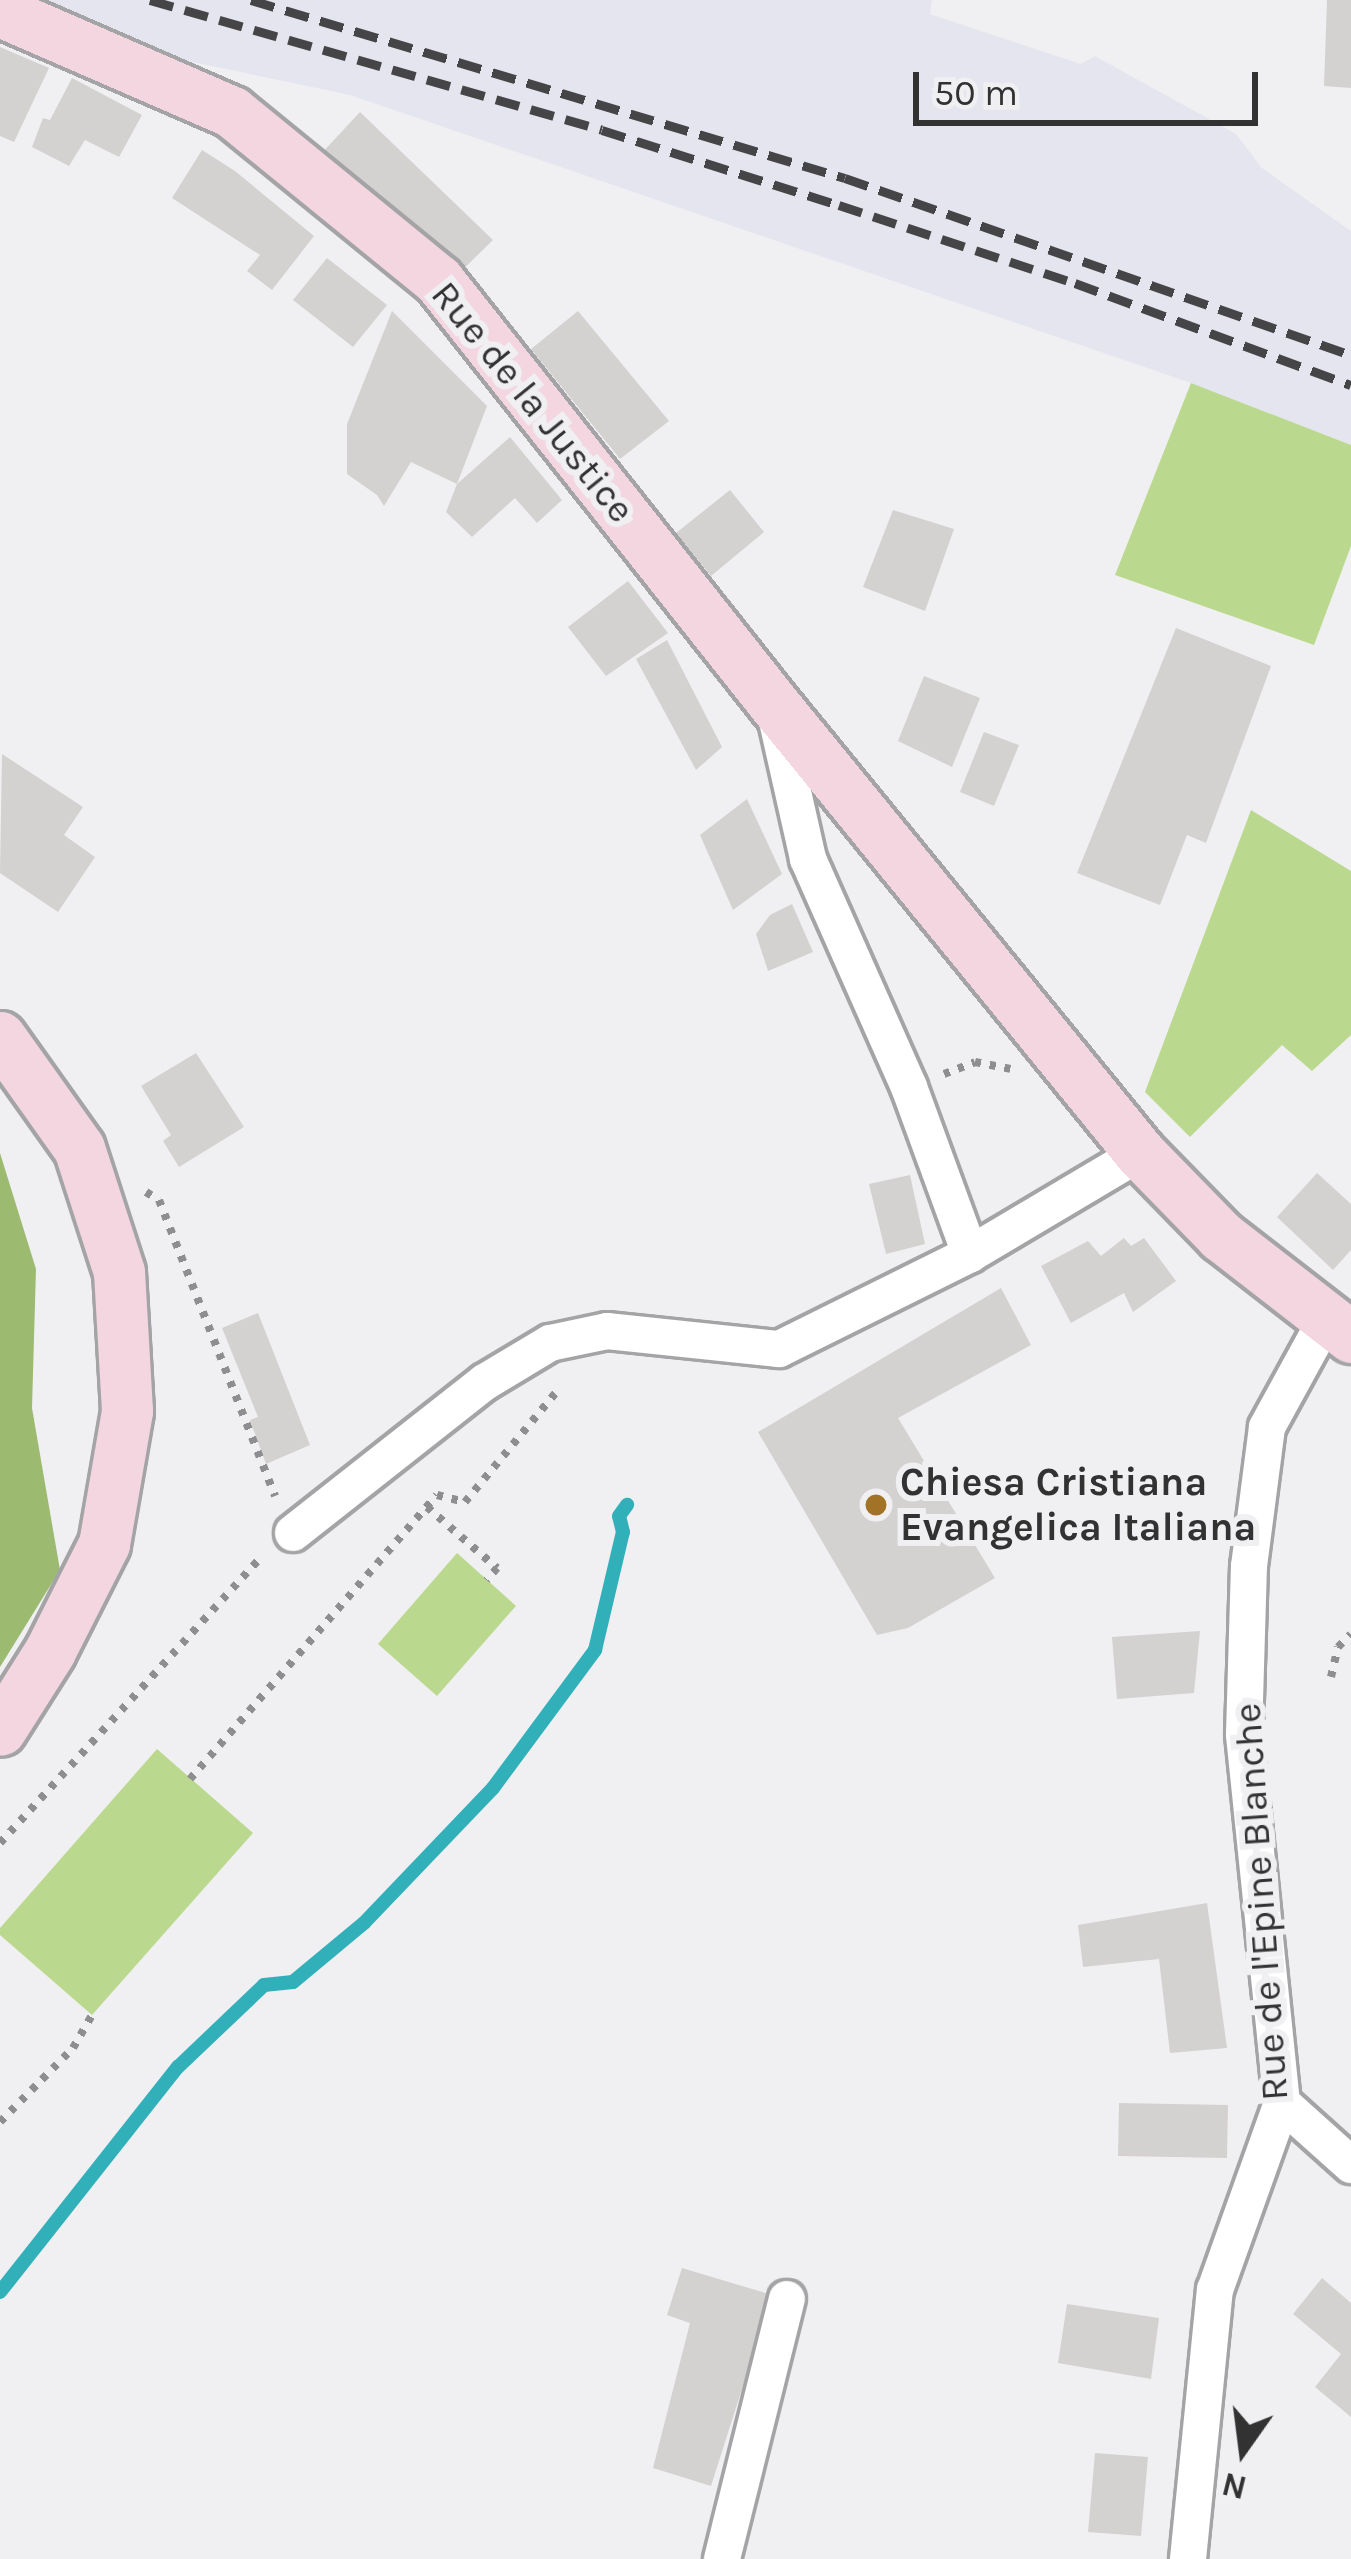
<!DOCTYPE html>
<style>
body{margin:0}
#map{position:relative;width:1351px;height:2559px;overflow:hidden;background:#f0f0f2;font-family:Karla,sans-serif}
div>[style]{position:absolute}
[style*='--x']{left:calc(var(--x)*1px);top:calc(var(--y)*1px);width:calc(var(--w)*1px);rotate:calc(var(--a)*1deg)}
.built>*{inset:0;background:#e5e5ef}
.green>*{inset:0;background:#bad98e}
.forest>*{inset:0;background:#9dbb70}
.stream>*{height:14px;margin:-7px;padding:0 7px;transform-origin:7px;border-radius:7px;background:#32b0ba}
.building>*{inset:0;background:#d4d2d0}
.path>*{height:8px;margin-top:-4px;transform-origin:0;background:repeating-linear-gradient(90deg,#8e8e90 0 6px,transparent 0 15px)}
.roads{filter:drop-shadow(3px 0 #a4a4a6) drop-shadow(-3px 0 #a4a4a6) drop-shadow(0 3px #a4a4a6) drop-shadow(0 -3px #a4a4a6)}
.street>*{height:36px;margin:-18px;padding:0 18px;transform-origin:18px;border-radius:18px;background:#fff}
.secondary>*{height:51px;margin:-25.5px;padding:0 25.5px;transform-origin:25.5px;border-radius:25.5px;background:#f3d6e0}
.rail>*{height:9px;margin-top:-4.5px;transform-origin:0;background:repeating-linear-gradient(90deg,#454547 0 24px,transparent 0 36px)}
.dots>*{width:33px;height:33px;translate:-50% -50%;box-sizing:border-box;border:6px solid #f0f0f2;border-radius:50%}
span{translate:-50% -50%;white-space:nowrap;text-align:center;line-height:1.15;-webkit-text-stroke:12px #f0f0f2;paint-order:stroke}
.street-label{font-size:39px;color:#323233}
.poi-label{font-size:39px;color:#323233;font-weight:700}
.left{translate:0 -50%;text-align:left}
.north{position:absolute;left:1183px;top:2391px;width:120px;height:120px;-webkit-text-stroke:9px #f0f0f2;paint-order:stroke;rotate:194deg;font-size:33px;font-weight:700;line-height:48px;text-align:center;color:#323233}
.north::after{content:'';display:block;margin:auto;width:42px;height:54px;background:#323233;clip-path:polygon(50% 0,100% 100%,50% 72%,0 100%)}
.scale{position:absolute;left:913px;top:72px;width:345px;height:54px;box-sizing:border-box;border:6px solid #323233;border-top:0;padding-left:15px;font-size:36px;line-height:42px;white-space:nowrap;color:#323233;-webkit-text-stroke:9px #f0f0f2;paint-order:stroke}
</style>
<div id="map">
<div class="built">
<i style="clip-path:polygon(0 0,932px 0,930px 14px,1081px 64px,1095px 56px,1236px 134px,1262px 168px,1351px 231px,1351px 445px,1191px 383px,350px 95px,30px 28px)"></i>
</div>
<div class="green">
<i style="clip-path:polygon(1191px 383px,1351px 445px,1351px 546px,1314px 645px,1115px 575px)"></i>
<i style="clip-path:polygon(1251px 810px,1351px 871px,1351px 1035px,1312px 1071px,1282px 1045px,1190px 1137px,1145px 1092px)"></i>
<i style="clip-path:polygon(457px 1553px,516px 1606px,437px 1696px,378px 1644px)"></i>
<i style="clip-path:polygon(157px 1749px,253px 1833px,92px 2015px,0 1935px,0 1928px)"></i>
</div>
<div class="forest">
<i style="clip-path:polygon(0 1153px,36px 1269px,32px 1408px,60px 1570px,0 1667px)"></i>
</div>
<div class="stream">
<i style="--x:0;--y:2292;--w:287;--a:-51.7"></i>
<i style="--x:178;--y:2067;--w:119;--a:-43.6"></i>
<i style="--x:264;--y:1985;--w:29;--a:-6"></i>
<i style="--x:293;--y:1982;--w:92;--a:-39.7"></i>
<i style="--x:364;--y:1923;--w:187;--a:-46.3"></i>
<i style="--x:493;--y:1788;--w:172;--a:-53.5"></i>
<i style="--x:595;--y:1650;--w:121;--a:-76.7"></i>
<i style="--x:623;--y:1532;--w:16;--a:-104"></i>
<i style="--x:619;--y:1516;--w:14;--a:-54"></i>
</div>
<div class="building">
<i style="clip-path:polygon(1327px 0,1351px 0,1351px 88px,1324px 86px)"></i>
<i style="clip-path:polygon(0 47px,49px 68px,14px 142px,0 136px)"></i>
<i style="clip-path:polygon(72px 78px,142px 115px,119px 157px,85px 140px,69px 166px,32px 147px,43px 118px,50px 120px)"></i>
<i style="clip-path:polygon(360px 112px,493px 240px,448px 284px,319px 156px)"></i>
<i style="clip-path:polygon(202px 150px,235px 171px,314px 236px,272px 290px,247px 271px,260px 255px,172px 198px)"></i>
<i style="clip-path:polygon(327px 258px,387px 305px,353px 347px,293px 300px)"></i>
<i style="clip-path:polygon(392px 311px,487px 406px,457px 484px,510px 437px,562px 500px,537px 523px,515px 498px,472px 537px,446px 512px,457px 484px,411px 462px,384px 506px,377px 495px,347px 474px,347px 424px)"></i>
<i style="clip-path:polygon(578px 311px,669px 421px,620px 459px,531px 349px)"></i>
<i style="clip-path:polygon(730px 490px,764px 532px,711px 576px,676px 533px)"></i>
<i style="clip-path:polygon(893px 510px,954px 529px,925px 611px,863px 587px)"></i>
<i style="clip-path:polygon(628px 581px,668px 633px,606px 676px,568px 627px)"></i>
<i style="clip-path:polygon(1176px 628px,1271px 666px,1206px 843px,1187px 835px,1160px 905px,1077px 873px)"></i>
<i style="clip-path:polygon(667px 640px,722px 747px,696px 770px,636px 659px)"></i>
<i style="clip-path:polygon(924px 676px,980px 698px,952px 767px,898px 741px)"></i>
<i style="clip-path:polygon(984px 732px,1019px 745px,994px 806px,960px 792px)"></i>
<i style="clip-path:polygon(2px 754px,83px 807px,64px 835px,95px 857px,58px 912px,0 873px)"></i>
<i style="clip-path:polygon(747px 799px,782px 874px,733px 910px,700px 835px)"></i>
<i style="clip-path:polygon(792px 904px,813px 952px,768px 971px,756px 934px,770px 915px)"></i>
<i style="clip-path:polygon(196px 1053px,244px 1127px,179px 1167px,163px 1141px,171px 1135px,141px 1086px)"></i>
<i style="clip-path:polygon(1317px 1173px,1351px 1204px,1351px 1250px,1333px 1270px,1277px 1217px)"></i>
<i style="clip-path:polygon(910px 1175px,925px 1244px,886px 1254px,869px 1184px)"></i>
<i style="clip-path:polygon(1124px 1238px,1131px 1246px,1144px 1238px,1176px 1281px,1133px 1312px,1124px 1293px,1071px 1323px,1041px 1266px,1088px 1241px,1101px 1256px)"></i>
<i style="clip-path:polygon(1001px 1288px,1031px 1345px,898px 1418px,995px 1578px,908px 1628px,877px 1635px,758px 1432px)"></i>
<i style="clip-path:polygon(258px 1313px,310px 1445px,266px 1464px,250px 1420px,258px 1417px,222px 1328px)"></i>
<i style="clip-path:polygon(1200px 1631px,1194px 1693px,1117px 1699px,1112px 1637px)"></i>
<i style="clip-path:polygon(1207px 1903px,1227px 2048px,1170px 2053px,1159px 1959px,1083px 1967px,1078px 1925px)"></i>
<i style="clip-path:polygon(1119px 2103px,1228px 2105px,1227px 2158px,1118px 2156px)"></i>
<i style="clip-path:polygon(682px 2268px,772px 2295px,711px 2486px,653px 2468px,690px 2323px,667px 2315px)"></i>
<i style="clip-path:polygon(1322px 2278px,1351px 2303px,1351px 2417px,1315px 2387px,1341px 2354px,1293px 2314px)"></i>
<i style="clip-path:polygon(1067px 2304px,1159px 2318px,1151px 2379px,1058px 2363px)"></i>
<i style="clip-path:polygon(1095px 2453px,1148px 2457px,1141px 2536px,1088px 2532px)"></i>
</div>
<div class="path">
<i style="--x:944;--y:1074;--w:33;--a:-21"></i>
<i style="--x:975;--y:1062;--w:36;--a:11"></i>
<i style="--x:146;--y:1192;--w:15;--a:32"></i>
<i style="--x:159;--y:1200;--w:318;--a:68.6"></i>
<i style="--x:427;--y:1507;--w:93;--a:41.1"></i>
<i style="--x:497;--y:1568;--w:16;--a:130"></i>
<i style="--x:1331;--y:1677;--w:31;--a:-77"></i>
<i style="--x:1338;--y:1647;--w:18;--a:-45"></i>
<i style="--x:190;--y:1779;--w:376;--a:-49"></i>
<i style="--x:437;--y:1495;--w:29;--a:14"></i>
<i style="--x:465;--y:1502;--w:146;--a:-50.3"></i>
<i style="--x:0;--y:1843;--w:389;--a:-47.6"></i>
<i style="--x:0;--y:2122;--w:104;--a:-45.4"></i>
<i style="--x:73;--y:2048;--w:38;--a:-60"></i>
</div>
<div class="roads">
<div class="street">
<i style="--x:775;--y:712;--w:151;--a:77.3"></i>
<i style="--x:808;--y:859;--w:249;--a:66.1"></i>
<i style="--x:909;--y:1087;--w:178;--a:69.9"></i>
<i style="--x:293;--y:1533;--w:244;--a:-38.2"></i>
<i style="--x:485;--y:1382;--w:76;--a:-31"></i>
<i style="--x:550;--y:1343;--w:58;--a:-11.9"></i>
<i style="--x:607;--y:1331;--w:173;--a:6"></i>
<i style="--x:779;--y:1349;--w:213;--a:-26.4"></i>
<i style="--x:970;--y:1254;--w:198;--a:-30.7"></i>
<i style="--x:1282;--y:2103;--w:93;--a:41.9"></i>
<i style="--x:722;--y:2559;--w:268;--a:-76"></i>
<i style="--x:1188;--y:2559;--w:270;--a:-84.3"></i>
<i style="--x:1215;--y:2290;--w:199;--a:-70.3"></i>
<i style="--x:1282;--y:2103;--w:371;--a:-95.9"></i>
<i style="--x:1244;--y:1734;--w:168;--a:-88.3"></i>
<i style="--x:1249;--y:1566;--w:140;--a:-82.6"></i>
<i style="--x:1267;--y:1427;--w:121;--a:-61.3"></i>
</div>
<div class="secondary">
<i style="--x:0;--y:11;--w:253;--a:23.5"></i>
<i style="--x:232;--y:112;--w:266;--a:39.2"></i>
<i style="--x:438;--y:280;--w:540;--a:51.62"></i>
<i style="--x:773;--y:703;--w:581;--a:50.8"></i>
<i style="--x:1140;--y:1153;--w:116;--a:45.7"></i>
<i style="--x:1221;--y:1236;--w:165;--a:37.8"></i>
<i style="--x:0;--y:1037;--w:136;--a:54.6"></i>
<i style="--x:79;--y:1148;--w:130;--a:72.1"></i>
<i style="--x:119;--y:1272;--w:139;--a:86.7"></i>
<i style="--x:127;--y:1411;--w:135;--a:99.8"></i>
<i style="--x:104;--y:1544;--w:120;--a:116.8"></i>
<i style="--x:50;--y:1651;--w:93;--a:122.3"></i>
</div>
</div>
<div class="rail">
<i style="--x:150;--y:0;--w:470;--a:16"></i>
<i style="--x:602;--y:130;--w:249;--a:17.6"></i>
<i style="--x:839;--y:205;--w:249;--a:18.3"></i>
<i style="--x:1075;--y:283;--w:294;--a:20.3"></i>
<i style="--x:251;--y:0;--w:620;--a:16.68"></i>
<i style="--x:845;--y:178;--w:536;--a:19.28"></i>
</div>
<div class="dots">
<i style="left:876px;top:1505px;background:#a27226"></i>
</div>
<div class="street-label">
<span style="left:533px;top:402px;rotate:51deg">Rue de la Justice</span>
<span style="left:1261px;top:1902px;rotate:-94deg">Rue de l'Epine Blanche</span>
</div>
<div class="poi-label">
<span class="left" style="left:900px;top:1505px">Chiesa Cristiana<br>Evangelica Italiana</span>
</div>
<div class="north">N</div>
<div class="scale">50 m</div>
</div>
